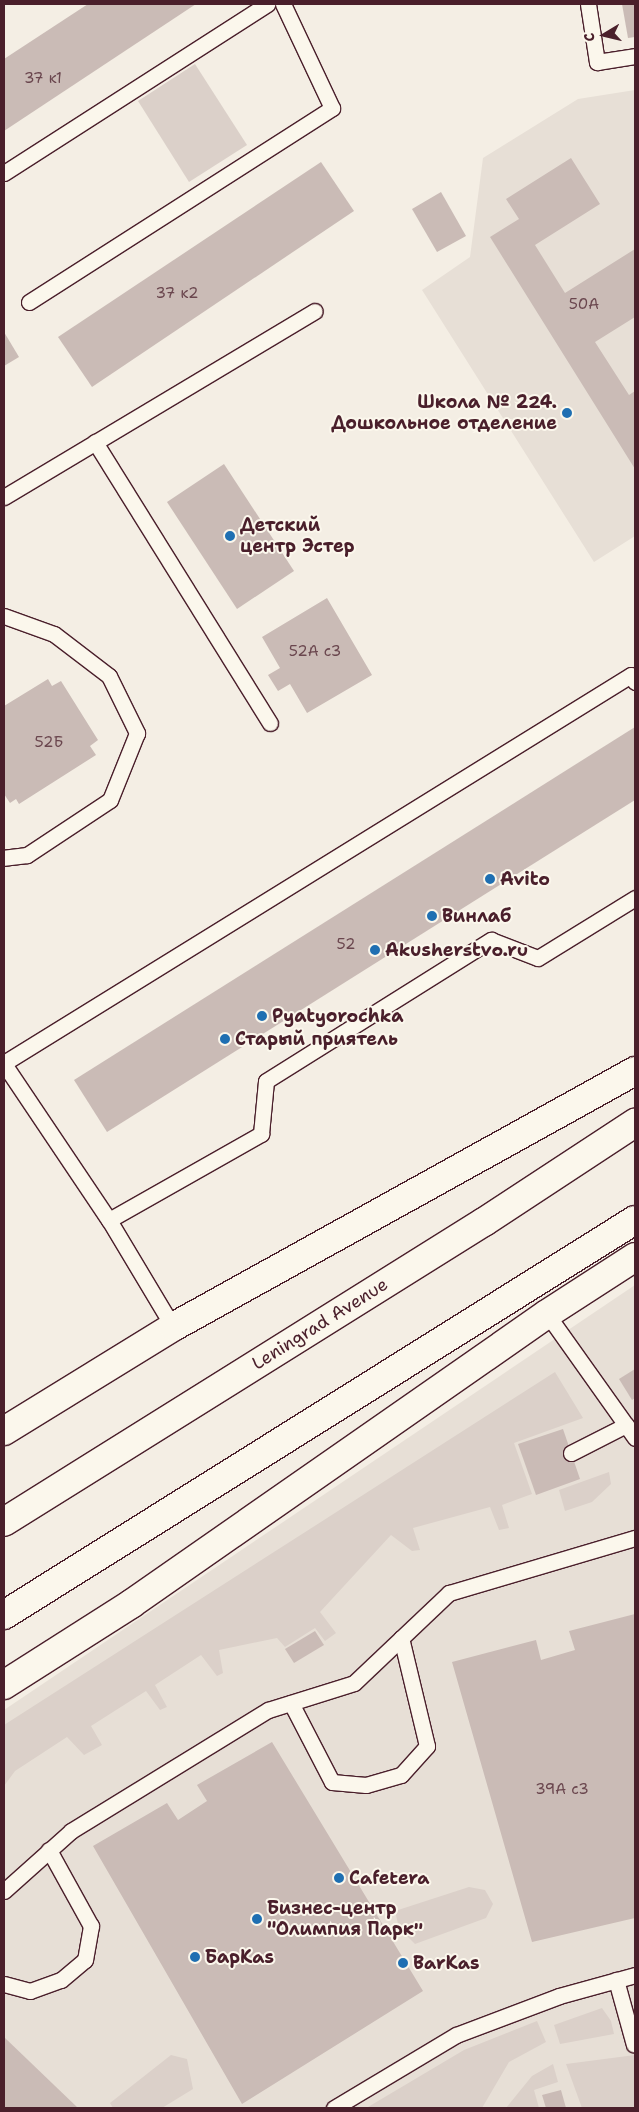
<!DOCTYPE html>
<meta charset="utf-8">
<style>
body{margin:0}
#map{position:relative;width:639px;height:2112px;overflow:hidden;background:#f4eee4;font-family:"Shantell Sans",sans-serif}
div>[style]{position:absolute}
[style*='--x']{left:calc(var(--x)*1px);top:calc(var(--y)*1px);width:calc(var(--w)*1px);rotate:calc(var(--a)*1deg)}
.built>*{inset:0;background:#e7dfd6}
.green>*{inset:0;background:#dbd0c9}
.building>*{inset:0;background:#cabbb6}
.roads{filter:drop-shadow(1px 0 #4a1f2b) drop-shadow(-1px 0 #4a1f2b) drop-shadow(0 1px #4a1f2b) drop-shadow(0 -1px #4a1f2b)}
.service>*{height:15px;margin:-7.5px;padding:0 7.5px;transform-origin:7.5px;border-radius:7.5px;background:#fbf7ec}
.secondary>*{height:28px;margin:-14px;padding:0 14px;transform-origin:14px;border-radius:14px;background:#fbf7ec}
.primary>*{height:28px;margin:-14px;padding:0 14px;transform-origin:14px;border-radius:14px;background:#fbf7ec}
.dots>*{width:14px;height:14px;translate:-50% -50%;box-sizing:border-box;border:2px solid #fbf7ec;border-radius:50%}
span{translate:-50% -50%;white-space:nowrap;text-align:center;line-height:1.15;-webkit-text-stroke:4px #fbf7ec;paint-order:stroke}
.number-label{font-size:15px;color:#6a464e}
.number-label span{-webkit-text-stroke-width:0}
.poi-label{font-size:18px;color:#4a1f2b;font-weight:700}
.right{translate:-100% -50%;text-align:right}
.left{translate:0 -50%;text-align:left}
.street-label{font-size:18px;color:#4a1f2b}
.frame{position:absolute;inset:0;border:5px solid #4a1f2b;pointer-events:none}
.north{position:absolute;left:579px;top:10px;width:50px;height:50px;-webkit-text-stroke:4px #fbf7ec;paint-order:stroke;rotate:261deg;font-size:14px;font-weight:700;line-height:20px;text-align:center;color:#4a1f2b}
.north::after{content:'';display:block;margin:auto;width:18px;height:22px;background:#4a1f2b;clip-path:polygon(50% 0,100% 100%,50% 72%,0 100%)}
</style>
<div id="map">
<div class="built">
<i style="clip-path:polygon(635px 90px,635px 536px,594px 562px,422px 290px,470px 257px,483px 158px,578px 99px)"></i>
<i style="clip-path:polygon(635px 1285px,635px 2108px,4px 2108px,4px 1710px)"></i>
</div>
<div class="green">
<i style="clip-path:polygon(195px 64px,247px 145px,189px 182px,138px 101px)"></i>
<i style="clip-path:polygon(555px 1372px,583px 1418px,514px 1443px,532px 1494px,502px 1505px,509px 1528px,499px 1530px,490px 1507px,413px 1528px,420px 1550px,412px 1551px,391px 1535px,320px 1612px,336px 1633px,325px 1641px,315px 1628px,285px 1647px,277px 1638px,219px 1650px,223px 1673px,217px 1676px,201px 1655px,155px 1685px,167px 1707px,160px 1710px,146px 1691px,91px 1726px,102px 1745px,84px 1755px,67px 1737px,15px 1771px,4px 1786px,4px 1725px)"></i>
<i style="clip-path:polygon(609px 1472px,611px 1484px,592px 1502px,565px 1511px,559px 1490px)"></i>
<i style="clip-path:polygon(469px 1887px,485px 1890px,493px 1904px,486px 1918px,415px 1944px,399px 1928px,395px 1911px)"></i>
<i style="clip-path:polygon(602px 2008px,611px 2021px,614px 2034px,560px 2044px,554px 2025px)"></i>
<i style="clip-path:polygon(537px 2021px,546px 2042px,509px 2062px,482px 2108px,368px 2107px,464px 2050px)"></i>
<i style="clip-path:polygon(171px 2055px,187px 2059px,193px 2089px,162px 2108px,113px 2108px,110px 2103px)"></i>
<i style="clip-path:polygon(635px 2055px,635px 2108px,582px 2108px,566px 2064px)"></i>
<i style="clip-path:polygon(553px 2064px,558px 2082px,534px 2090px,539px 2108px,506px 2108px,532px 2076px)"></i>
</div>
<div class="building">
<i style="clip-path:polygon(88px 4px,196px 4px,4px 131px,4px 59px)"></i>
<i style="clip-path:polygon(622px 4px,635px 4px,635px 37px,628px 38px)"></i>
<i style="clip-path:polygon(571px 158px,600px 204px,535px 245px,565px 293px,635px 249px,635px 317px,595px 342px,629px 395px,635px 391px,635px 469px,490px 237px,519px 219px,506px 199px)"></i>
<i style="clip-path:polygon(321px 162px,354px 211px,92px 387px,58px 337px)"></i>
<i style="clip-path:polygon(441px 192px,466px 236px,437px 252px,412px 209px)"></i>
<i style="clip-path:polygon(4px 332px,19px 357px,4px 366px)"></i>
<i style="clip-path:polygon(224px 464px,294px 571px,237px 609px,167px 502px)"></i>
<i style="clip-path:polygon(327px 598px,372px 675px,307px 713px,290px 684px,278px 691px,268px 675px,280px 668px,262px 637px)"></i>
<i style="clip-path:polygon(48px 679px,52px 686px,61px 681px,98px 740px,90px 746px,96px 755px,19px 804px,16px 799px,10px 803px,4px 794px,4px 706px)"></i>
<i style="clip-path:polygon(635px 727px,635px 800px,107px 1132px,74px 1080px)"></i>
<i style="clip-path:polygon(635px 1369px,635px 1398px,632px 1400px,619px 1379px)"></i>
<i style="clip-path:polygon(563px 1429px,580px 1479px,536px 1495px,518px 1444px)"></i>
<i style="clip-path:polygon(635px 1614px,635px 1918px,532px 1942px,452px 1662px,536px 1640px,541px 1660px,575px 1650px,569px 1631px)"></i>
<i style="clip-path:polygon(315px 1631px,324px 1645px,294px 1663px,285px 1649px)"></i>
<i style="clip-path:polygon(272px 1742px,423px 1991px,242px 2104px,93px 1846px,167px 1803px,178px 1820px,207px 1801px,197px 1785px)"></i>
<i style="clip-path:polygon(4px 2037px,78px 2108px,4px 2108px)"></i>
<i style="clip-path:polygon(561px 2090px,566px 2108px,546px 2108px,542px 2095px)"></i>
</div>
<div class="roads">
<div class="service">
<i style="--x:588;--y:4;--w:59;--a:81.2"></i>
<i style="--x:597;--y:62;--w:38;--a:-9"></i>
<i style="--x:4;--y:173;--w:313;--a:-32.7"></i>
<i style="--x:29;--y:302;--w:360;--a:-32.6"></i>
<i style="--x:332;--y:108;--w:115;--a:-115.2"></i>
<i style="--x:95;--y:442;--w:331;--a:58.1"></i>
<i style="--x:4;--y:497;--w:362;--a:-30.9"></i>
<i style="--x:4;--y:616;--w:53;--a:19.8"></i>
<i style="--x:54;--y:634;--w:69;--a:37.4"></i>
<i style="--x:109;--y:676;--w:64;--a:63.8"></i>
<i style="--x:137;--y:733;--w:72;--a:111.9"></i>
<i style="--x:110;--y:800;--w:100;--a:146.5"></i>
<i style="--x:27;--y:855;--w:23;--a:173"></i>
<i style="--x:4;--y:1063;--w:737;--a:-31.75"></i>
<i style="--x:631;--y:675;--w:8;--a:60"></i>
<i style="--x:4;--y:1064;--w:188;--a:56.1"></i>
<i style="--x:109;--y:1220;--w:125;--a:59.1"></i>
<i style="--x:109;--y:1220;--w:175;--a:-29.5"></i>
<i style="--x:261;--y:1134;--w:53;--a:-84.6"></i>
<i style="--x:266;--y:1081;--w:266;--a:-32.1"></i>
<i style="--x:491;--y:940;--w:50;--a:21"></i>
<i style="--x:538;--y:958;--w:114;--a:-31.7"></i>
<i style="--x:547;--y:1314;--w:152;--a:54.6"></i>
<i style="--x:571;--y:1453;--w:62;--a:-27"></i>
<i style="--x:291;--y:1703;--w:89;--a:62.6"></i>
<i style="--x:332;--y:1782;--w:34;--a:5"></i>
<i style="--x:366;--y:1785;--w:36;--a:-16"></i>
<i style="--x:401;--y:1775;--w:39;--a:-48"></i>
<i style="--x:427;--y:1746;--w:111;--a:-103.5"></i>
<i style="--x:4;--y:1891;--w:90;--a:-41.8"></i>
<i style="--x:71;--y:1831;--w:231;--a:-31.6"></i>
<i style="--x:268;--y:1710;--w:90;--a:-17.4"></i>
<i style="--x:354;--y:1683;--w:131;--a:-43.5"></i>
<i style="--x:449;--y:1593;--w:194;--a:-16.5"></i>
<i style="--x:616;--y:1980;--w:67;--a:74.5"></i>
<i style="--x:4;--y:1984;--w:27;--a:15"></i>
<i style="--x:30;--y:1991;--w:33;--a:-20"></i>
<i style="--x:61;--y:1980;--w:31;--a:-40"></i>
<i style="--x:85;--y:1960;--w:35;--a:-80"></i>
<i style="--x:91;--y:1926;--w:87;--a:-118.9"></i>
<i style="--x:334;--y:2108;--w:142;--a:-30.9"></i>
<i style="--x:456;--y:2035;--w:110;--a:-20.7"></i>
<i style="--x:559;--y:1996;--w:79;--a:-15.4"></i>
</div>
<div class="secondary">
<i style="--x:4;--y:1431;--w:198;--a:-31.6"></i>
<i style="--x:173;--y:1327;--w:528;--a:-28.99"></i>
<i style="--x:4;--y:1685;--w:151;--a:-32.5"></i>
<i style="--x:131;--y:1604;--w:507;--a:-34.88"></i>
<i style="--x:547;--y:1314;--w:105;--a:-32.9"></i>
</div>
<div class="primary">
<i style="--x:4;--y:1522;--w:566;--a:-32.01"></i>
<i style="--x:484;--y:1222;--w:181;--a:-33.3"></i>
<i style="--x:4;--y:1615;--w:744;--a:-32.05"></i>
</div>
</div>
<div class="dots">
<i style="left:567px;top:413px;background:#1f6fb2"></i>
<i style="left:230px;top:536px;background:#1f6fb2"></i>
<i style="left:490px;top:879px;background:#1f6fb2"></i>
<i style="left:432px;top:916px;background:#1f6fb2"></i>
<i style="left:375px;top:950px;background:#1f6fb2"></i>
<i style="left:262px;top:1016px;background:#1f6fb2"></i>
<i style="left:225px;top:1039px;background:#1f6fb2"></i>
<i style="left:339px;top:1878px;background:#1f6fb2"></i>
<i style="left:257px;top:1919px;background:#1f6fb2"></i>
<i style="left:195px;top:1957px;background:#1f6fb2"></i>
<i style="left:403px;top:1963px;background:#1f6fb2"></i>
</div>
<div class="number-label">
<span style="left:43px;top:79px">37 к1</span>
<span style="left:177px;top:294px">37 к2</span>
<span style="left:584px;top:305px">50А</span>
<span style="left:315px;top:652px">52А с3</span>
<span style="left:49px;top:743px">52Б</span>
<span style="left:346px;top:945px">52</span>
<span style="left:562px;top:1790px">39А с3</span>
</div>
<div class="poi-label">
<span class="right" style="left:557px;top:413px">Школа № 224.<br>Дошкольное отделение</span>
<span class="left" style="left:240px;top:536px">Детский<br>центр Эстер</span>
<span class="left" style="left:500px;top:879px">Avito</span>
<span class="left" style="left:442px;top:916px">Винлаб</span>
<span class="left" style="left:385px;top:950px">Akusherstvo.ru</span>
<span class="left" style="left:272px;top:1016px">Pyatyorochka</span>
<span class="left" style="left:235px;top:1039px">Старый приятель</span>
<span class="left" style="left:349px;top:1878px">Cafetera</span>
<span class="left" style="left:267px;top:1919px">Бизнес-центр<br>"Олимпия Парк"</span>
<span class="left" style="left:205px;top:1957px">БарKas</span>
<span class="left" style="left:413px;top:1963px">BarKas</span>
</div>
<div class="street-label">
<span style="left:320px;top:1324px;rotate:-32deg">Leningrad Avenue</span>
</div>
<div class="frame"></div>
<div class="north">С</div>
</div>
